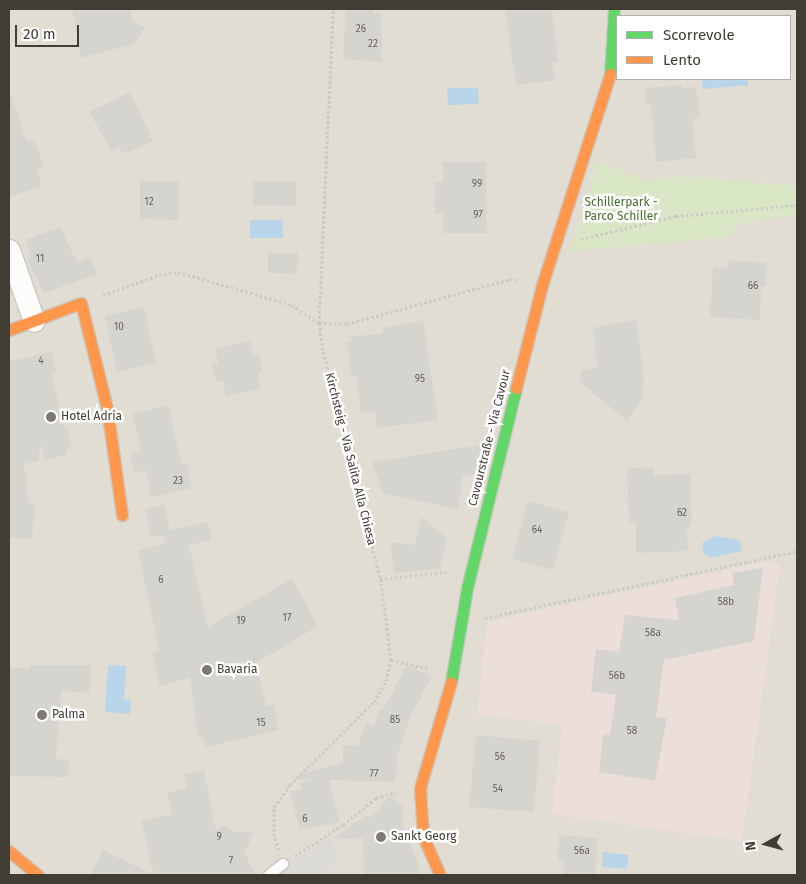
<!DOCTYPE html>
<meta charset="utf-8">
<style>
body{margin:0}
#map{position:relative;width:806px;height:884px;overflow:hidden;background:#edebe6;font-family:"Fira Sans",sans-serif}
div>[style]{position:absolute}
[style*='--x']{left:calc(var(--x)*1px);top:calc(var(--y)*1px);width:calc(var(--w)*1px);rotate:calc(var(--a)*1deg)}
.residential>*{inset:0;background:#e1ddd3}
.medical>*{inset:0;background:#ecdfda}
.green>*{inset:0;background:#dae7c7}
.parking>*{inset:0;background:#dcdad6}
.water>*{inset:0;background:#b8d5ea}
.building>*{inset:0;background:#d6d4cf}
.path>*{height:3px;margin-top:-1.5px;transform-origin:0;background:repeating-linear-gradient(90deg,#cbcac6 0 2.5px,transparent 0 5px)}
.roads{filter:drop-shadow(1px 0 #c9c7c2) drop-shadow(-1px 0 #c9c7c2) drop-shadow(0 1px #c9c7c2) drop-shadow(0 -1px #c9c7c2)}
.lane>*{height:10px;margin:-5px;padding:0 5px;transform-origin:5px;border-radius:5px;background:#fcfcfb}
.street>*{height:21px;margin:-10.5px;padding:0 10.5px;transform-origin:10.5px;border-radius:10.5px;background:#fcfcfb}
.fast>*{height:11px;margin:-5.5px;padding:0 5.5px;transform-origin:5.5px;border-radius:5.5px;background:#63d668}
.slow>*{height:11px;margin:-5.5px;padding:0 5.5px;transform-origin:5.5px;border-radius:5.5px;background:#ff974d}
.dots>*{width:14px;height:14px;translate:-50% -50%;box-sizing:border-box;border:2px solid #fff;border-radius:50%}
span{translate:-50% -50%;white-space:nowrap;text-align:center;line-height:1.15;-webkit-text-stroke:5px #fff;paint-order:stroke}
.number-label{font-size:10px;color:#67635c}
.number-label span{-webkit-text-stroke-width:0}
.park-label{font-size:12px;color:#446f2b}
.poi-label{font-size:12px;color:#413c34}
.left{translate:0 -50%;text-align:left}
.street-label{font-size:12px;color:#413c34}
.frame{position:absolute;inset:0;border:10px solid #413c34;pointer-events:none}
.legend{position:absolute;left:616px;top:15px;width:175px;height:65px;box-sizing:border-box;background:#fff;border:1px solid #b3b1ae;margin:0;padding:6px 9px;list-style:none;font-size:15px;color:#413c34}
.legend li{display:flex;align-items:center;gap:10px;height:25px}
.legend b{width:25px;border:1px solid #b3b1ae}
.north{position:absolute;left:741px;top:819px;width:50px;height:50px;-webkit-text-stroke:4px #fff;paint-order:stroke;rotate:263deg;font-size:14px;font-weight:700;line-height:20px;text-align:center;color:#413c34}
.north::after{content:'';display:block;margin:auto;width:18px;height:22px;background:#413c34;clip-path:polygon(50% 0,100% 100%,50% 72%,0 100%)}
.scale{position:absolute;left:15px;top:25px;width:64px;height:22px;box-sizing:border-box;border:2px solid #413c34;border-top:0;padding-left:6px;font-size:15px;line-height:18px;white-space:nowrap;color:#413c34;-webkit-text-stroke:4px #fff;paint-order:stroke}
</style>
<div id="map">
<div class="residential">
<i style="clip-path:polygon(evenodd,9px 9px,797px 9px,797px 875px,9px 875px,9px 9px,617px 16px,790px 16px,790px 79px,617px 79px,617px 16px)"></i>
</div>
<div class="medical">
<i style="clip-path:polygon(770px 560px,780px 566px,742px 841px,552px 814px,562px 725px,477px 714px,487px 622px)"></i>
</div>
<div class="green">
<i style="clip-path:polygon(598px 161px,647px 181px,682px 176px,797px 186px,797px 214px,735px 225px,730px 237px,570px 251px)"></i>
</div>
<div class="parking">
<i style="clip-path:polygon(329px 837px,342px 858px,320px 875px,274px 875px)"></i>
</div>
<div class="water">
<i style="clip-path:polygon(702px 79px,748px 79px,748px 85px,703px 89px)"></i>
<i style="clip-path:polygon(447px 88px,478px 88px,479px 104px,448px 105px)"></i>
<i style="clip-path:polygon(250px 220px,283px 220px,283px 238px,250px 238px)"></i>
<i style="clip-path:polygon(715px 536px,739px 540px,742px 551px,710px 558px,704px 554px,702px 543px)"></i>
<i style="clip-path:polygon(108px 665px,126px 666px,124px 699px,131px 700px,130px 714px,105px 712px)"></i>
<i style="clip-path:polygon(603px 852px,629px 855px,627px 869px,602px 867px)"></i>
</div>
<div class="building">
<i style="clip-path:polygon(72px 9px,130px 9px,132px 19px,145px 28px,134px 44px,81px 58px)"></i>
<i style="clip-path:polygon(346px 9px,374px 9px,374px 13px,382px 14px,382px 62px,343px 59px)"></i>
<i style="clip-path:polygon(505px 9px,552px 9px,558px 61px,552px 62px,556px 80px,516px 85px)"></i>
<i style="clip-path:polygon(682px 85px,682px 88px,696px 87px,700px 118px,692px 119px,696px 158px,656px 162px,651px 105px,647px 105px,645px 88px)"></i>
<i style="clip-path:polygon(130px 92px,153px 141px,129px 152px,122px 152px,119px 147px,112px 151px,89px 112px)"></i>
<i style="clip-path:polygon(9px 96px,11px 96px,27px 142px,34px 140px,44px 167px,37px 169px,42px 186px,9px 197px)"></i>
<i style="clip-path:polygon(443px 162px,486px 162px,487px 233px,443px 233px,443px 213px,435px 214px,434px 182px,443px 182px)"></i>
<i style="clip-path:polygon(140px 181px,179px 182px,178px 220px,140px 219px)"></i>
<i style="clip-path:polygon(253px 181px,296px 181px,296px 206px,253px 205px)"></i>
<i style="clip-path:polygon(60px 227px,77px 262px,90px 257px,97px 274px,44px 293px,30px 266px,27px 258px,31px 257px,25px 240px)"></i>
<i style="clip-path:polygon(268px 253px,298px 253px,297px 274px,268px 273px)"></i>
<i style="clip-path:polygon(727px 260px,767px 263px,766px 286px,761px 286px,760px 320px,710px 317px,713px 267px,727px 268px)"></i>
<i style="clip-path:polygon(144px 307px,156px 363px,117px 372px,105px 316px)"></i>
<i style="clip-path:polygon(637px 319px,644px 383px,642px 399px,627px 421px,580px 382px,581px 371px,597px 368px,593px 328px)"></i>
<i style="clip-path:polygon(423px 320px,438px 420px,377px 428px,375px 411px,361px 413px,356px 375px,351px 376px,347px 342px,352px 342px,351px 337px,383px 333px,383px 328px)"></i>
<i style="clip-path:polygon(250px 341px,253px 355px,259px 354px,263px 372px,258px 373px,261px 388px,226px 396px,223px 381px,216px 382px,212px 364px,218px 363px,215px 349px)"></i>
<i style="clip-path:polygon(52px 352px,56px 373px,52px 374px,64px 429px,68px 428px,72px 448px,66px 450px,67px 455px,44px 460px,40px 442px,39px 461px,24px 464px,29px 505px,35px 505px,32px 538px,9px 538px,9px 361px)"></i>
<i style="clip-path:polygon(168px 405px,182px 465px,187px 463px,192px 488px,151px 497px,146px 470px,134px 473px,130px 454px,141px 451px,133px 414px)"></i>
<i style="clip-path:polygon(481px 445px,476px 475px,463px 476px,458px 509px,383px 493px,372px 462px)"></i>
<i style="clip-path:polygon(654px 467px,654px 475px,690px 474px,692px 523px,687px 531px,688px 551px,636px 553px,636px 522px,629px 522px,627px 468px)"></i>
<i style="clip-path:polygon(528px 501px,569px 512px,553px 570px,512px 559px)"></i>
<i style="clip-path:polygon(164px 505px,170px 530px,208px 522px,211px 540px,189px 545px,208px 627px,292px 579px,318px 626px,256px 663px,266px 706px,274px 705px,279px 730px,206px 747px,204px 739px,197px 734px,190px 677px,160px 687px,152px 652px,159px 651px,138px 550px,165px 544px,164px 536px,151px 536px,145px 509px)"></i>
<i style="clip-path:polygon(421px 517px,447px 538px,440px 569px,394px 573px,390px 542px,415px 545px)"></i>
<i style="clip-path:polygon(763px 568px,754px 641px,664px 660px,656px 717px,667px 718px,655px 781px,599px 772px,603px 734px,610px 735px,616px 695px,591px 691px,596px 649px,619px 652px,625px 615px,679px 620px,675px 598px,734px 585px,732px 573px)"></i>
<i style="clip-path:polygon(30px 665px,91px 665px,89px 693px,61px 691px,56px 759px,69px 760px,68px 777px,9px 776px,9px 667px,30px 669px)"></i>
<i style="clip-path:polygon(407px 665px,431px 677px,409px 720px,395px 762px,398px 763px,394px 782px,329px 780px,340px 822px,300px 830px,290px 792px,302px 789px,300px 783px,312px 780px,299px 780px,299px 774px,343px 763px,343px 745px,358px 745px,366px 723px,374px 726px,379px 709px,383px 710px)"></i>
<i style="clip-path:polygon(476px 735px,540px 741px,534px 812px,469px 807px)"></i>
<i style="clip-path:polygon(204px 770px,216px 830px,225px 825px,233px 832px,253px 832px,245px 853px,255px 875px,91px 875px,103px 850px,154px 875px,141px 821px,172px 814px,167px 793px,187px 788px,184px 774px)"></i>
<i style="clip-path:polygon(390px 796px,403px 807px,404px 835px,407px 835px,418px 864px,419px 875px,364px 875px,363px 838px,332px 839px,365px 816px,372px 817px)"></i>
<i style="clip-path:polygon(559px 835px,598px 838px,595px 875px,563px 875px,564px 863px,558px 861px)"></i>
</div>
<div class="path">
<i style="--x:581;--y:239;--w:98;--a:-13.6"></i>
<i style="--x:676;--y:216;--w:121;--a:-5.2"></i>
<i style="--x:103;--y:295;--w:59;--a:-19.7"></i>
<i style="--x:159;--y:275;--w:19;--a:-9"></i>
<i style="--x:178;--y:272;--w:119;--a:16.1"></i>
<i style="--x:292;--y:305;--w:32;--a:34"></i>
<i style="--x:319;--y:323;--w:28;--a:2"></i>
<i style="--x:347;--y:324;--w:169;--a:-15.4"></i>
<i style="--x:510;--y:279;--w:9;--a:13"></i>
<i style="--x:380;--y:579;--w:67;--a:-6"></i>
<i style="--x:485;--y:618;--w:319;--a:-12.1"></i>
<i style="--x:391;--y:660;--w:40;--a:13"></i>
<i style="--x:279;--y:850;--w:15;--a:-110"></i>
<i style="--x:274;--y:836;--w:29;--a:-90"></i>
<i style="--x:274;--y:807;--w:27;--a:-54"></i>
<i style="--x:290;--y:785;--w:118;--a:-44.7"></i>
<i style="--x:374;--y:702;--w:24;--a:-60"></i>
<i style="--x:386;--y:681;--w:22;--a:-77"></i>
<i style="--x:391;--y:660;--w:79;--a:-97.3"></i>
<i style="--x:381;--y:582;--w:239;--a:-104"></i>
<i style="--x:323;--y:350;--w:27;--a:-98"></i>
<i style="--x:319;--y:323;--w:314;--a:-87.4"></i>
<i style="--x:295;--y:856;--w:57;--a:-32.9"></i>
<i style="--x:343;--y:825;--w:43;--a:-39.3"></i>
<i style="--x:376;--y:798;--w:21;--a:-17"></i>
</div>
<div class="roads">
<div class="lane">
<i style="--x:269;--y:875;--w:18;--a:-38"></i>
</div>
<div class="street">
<i style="--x:9;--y:250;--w:75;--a:70.6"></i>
</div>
<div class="fast">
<i style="--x:610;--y:74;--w:65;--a:-86.5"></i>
<i style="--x:451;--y:682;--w:95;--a:-80.3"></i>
<i style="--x:467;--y:588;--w:206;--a:-76.2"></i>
</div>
<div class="slow">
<i style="--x:9;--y:330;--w:77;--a:-20.6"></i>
<i style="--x:81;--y:303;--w:108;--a:76.1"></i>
<i style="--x:107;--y:408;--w:108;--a:82"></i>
<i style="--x:516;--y:388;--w:106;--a:-75.8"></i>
<i style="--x:542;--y:285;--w:222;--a:-72.1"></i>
<i style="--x:9;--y:851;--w:38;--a:40"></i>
<i style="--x:440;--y:875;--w:43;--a:-113.6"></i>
<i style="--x:423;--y:836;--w:48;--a:-93.6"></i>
<i style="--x:420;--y:788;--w:110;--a:-73.7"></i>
</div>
</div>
<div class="dots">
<i style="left:51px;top:417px;background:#7d7972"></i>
<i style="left:207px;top:670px;background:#7d7972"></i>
<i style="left:42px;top:715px;background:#7d7972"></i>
<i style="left:381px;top:837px;background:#7d7972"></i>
</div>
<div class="number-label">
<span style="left:361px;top:30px">26</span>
<span style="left:373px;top:45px">22</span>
<span style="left:477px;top:185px">99</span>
<span style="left:149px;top:203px">12</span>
<span style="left:478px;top:216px">97</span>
<span style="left:40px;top:260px">11</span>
<span style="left:753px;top:287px">66</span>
<span style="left:119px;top:328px">10</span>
<span style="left:41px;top:362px">4</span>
<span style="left:420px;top:380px">95</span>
<span style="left:178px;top:482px">23</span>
<span style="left:682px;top:514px">62</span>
<span style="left:537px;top:531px">64</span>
<span style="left:161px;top:581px">6</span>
<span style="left:726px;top:603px">58b</span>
<span style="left:287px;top:619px">17</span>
<span style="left:241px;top:622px">19</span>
<span style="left:653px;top:634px">58a</span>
<span style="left:617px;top:677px">56b</span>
<span style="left:395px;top:721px">85</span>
<span style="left:261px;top:724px">15</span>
<span style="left:632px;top:732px">58</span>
<span style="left:500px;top:758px">56</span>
<span style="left:374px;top:775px">77</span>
<span style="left:498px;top:790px">54</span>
<span style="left:305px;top:820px">6</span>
<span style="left:219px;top:838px">9</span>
<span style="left:582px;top:852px">56a</span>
<span style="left:231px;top:862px">7</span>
</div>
<div class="park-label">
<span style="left:621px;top:210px">Schillerpark -<br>Parco Schiller</span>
</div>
<div class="poi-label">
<span class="left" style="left:61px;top:417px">Hotel Adria</span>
<span class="left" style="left:217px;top:670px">Bavaria</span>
<span class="left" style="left:52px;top:715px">Palma</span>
<span class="left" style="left:391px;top:837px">Sankt Georg</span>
</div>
<div class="street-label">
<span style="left:490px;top:438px;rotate:-76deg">Cavourstraße - Via Cavour</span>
<span style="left:350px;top:459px;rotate:76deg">Kirchsteig - Via Salita Alla Chiesa</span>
</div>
<div class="frame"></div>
<ul class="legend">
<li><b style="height:6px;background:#63d668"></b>Scorrevole</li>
<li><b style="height:6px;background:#ff974d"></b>Lento</li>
</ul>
<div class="north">N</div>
<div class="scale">20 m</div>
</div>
